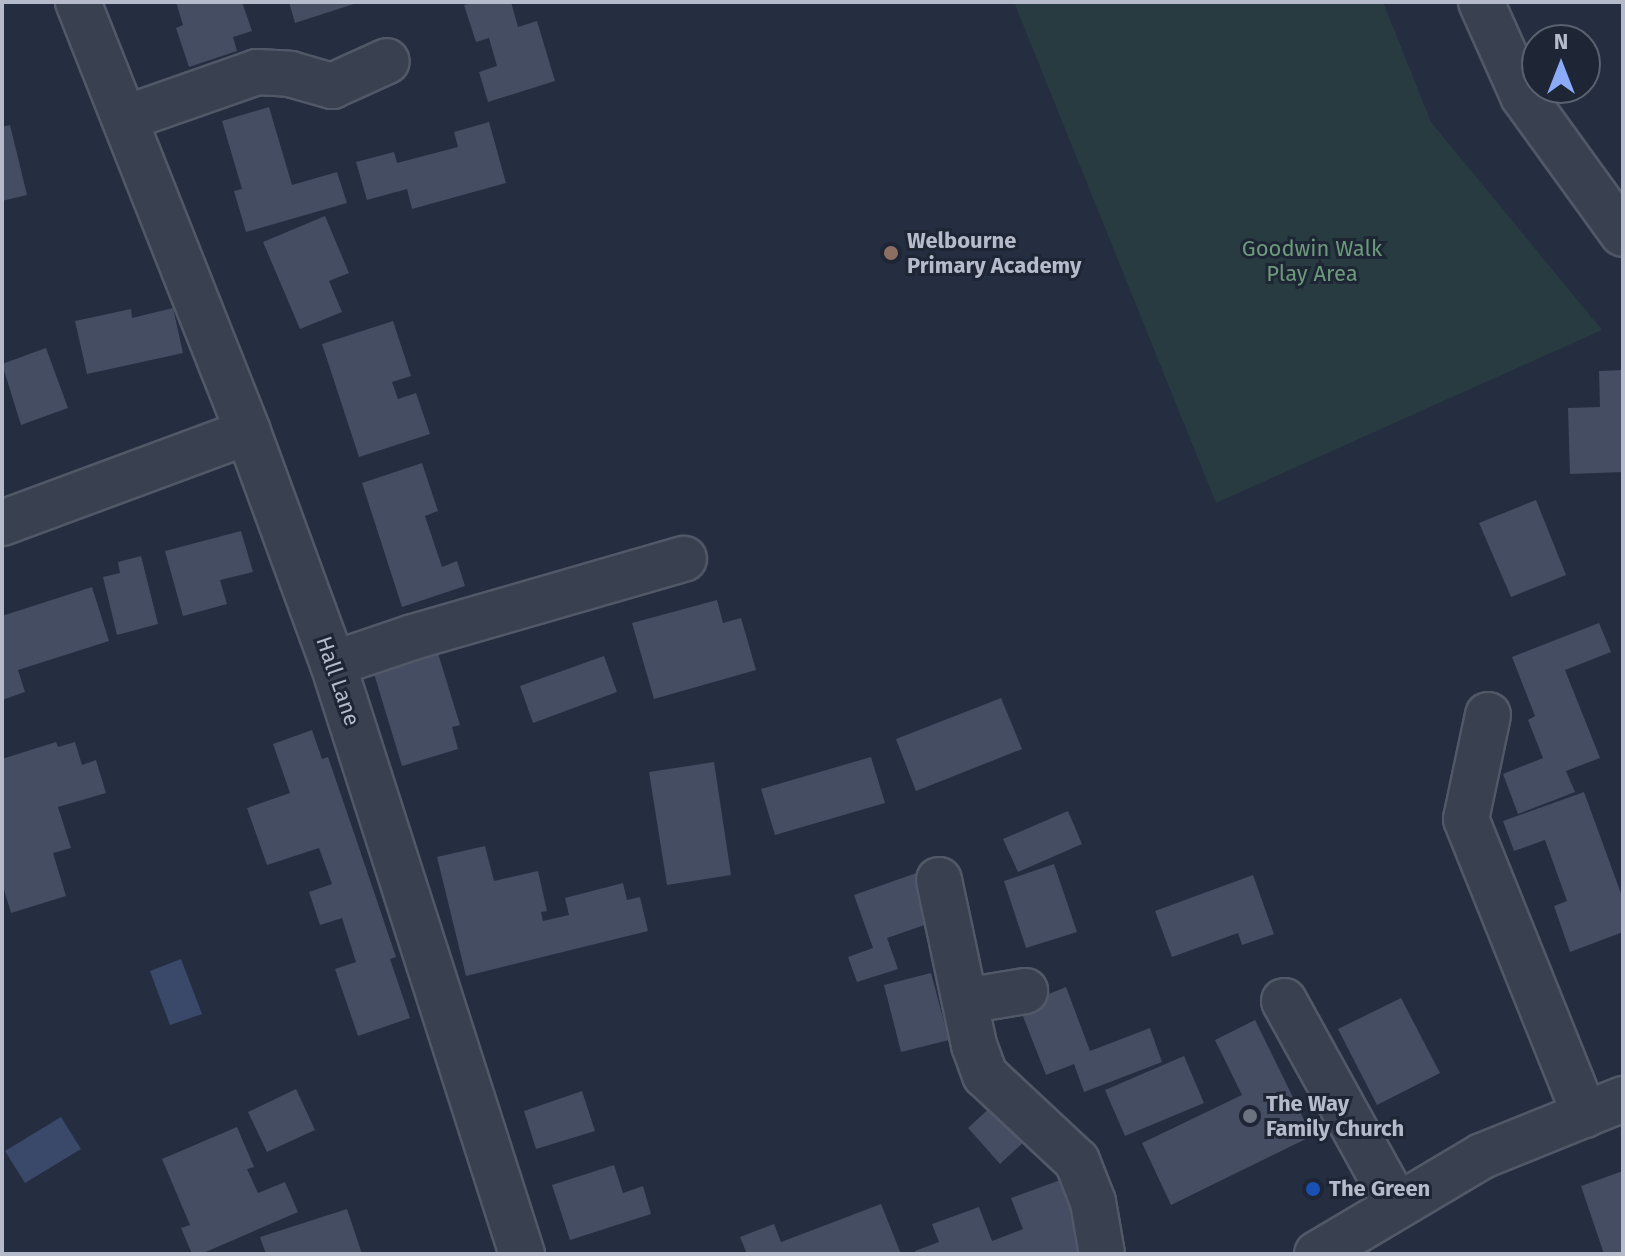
<!DOCTYPE html>
<style>
body{margin:0}
#map{position:relative;width:1625px;height:1256px;overflow:hidden;background:#252d40;font-family:"Fira Sans",sans-serif}
div>[style]{position:absolute}
[style*='--x']{left:calc(var(--x)*1px);top:calc(var(--y)*1px);width:calc(var(--w)*1px);rotate:calc(var(--a)*1deg)}
.green>*{inset:0;background:#273b40}
.water>*{inset:0;background:#3a4969}
.building>*{inset:0;background:#444d62}
.roads{filter:drop-shadow(2px 0 #515867) drop-shadow(-2px 0 #515867) drop-shadow(0 2px #515867) drop-shadow(0 -2px #515867)}
.minor>*{height:44px;margin:-22px;padding:0 22px;transform-origin:22px;border-radius:22px;background:#39404f}
.dots>*{width:22px;height:22px;translate:-50% -50%;box-sizing:border-box;border:4px solid #1e2534;border-radius:50%}
span{translate:-50% -50%;white-space:nowrap;text-align:center;line-height:1.15;-webkit-text-stroke:6px #1e2534;paint-order:stroke}
.poi-label{font-size:22px;color:#b5bbca;font-weight:700}
.left{translate:0 -50%;text-align:left}
.park-label{font-size:22px;color:#6c9b7b}
.street-label{font-size:22px;color:#b5bbca}
.frame{position:absolute;inset:0;border:4px solid #b5bbca;pointer-events:none}
.north{position:absolute;left:1521px;top:24px;width:80px;height:80px;box-sizing:border-box;background:#1e2534;border:2px solid #5a6170;border-radius:50%;rotate:0deg;font-size:22px;font-weight:700;line-height:32px;text-align:center;color:#b5bbca}
.north::after{content:'';display:block;margin:auto;width:28px;height:36px;background:#8babf9;clip-path:polygon(50% 0,100% 100%,50% 72%,0 100%)}
</style>
<div id="map">
<div class="green">
<i style="clip-path:polygon(1014px 2px,1383px 2px,1431px 122px,1602px 330px,1216px 503px)"></i>
</div>
<div class="water">
<i style="clip-path:polygon(181px 959px,202px 1014px,170px 1025px,150px 971px)"></i>
<i style="clip-path:polygon(61px 1117px,81px 1149px,25px 1183px,5px 1151px)"></i>
</div>
<div class="building">
<i style="clip-path:polygon(176px 2px,242px 2px,252px 31px,233px 37px,237px 51px,189px 67px,176px 28px,183px 25px)"></i>
<i style="clip-path:polygon(289px 2px,357px 2px,357px 3px,295px 23px)"></i>
<i style="clip-path:polygon(475px 2px,511px 2px,518px 27px,537px 21px,555px 81px,488px 102px,479px 72px,497px 66px,489px 38px,476px 42px,464px 5px)"></i>
<i style="clip-path:polygon(269px 107px,292px 185px,337px 172px,347px 203px,246px 232px,234px 191px,242px 189px,222px 121px)"></i>
<i style="clip-path:polygon(489px 122px,506px 183px,412px 209px,407px 189px,367px 200px,356px 162px,394px 152px,397px 163px,458px 147px,454px 132px)"></i>
<i style="clip-path:polygon(10px 125px,27px 195px,2px 201px,2px 127px)"></i>
<i style="clip-path:polygon(325px 216px,349px 273px,329px 281px,342px 312px,300px 329px,263px 242px)"></i>
<i style="clip-path:polygon(173px 308px,183px 353px,87px 374px,75px 321px,131px 309px,132px 318px)"></i>
<i style="clip-path:polygon(393px 321px,411px 376px,392px 382px,398px 399px,416px 393px,430px 434px,359px 457px,322px 344px)"></i>
<i style="clip-path:polygon(46px 348px,68px 408px,21px 425px,2px 364px)"></i>
<i style="clip-path:polygon(1623px 370px,1623px 472px,1570px 474px,1568px 408px,1600px 407px,1599px 371px)"></i>
<i style="clip-path:polygon(422px 463px,438px 511px,425px 516px,442px 567px,457px 561px,465px 586px,402px 607px,362px 483px)"></i>
<i style="clip-path:polygon(1536px 500px,1566px 575px,1511px 597px,1479px 523px)"></i>
<i style="clip-path:polygon(241px 531px,253px 572px,220px 580px,227px 604px,183px 616px,165px 551px)"></i>
<i style="clip-path:polygon(141px 556px,158px 624px,117px 635px,103px 577px,120px 573px,118px 562px)"></i>
<i style="clip-path:polygon(92px 587px,109px 641px,18px 670px,25px 692px,2px 700px,2px 616px)"></i>
<i style="clip-path:polygon(717px 600px,723px 623px,741px 618px,756px 670px,654px 699px,632px 623px)"></i>
<i style="clip-path:polygon(1599px 623px,1611px 652px,1565px 670px,1600px 758px,1566px 771px,1575px 792px,1518px 814px,1503px 774px,1543px 758px,1528px 720px,1535px 716px,1512px 657px)"></i>
<i style="clip-path:polygon(433px 637px,460px 725px,452px 727px,458px 749px,402px 766px,369px 657px)"></i>
<i style="clip-path:polygon(604px 656px,617px 692px,533px 723px,520px 686px)"></i>
<i style="clip-path:polygon(1001px 698px,1022px 749px,916px 791px,896px 739px)"></i>
<i style="clip-path:polygon(312px 730px,322px 759px,328px 757px,352px 827px,396px 957px,390px 959px,410px 1018px,358px 1036px,335px 969px,356px 962px,342px 918px,320px 925px,309px 892px,332px 884px,319px 848px,267px 865px,247px 808px,290px 793px,273px 744px)"></i>
<i style="clip-path:polygon(56px 742px,58px 747px,75px 742px,82px 765px,96px 760px,106px 793px,58px 807px,71px 848px,53px 853px,66px 896px,11px 913px,2px 883px,2px 759px)"></i>
<i style="clip-path:polygon(871px 757px,885px 803px,775px 835px,761px 789px)"></i>
<i style="clip-path:polygon(714px 762px,731px 875px,667px 885px,649px 772px)"></i>
<i style="clip-path:polygon(1584px 792px,1623px 899px,1623px 932px,1570px 952px,1554px 906px,1567px 901px,1545px 840px,1514px 851px,1503px 821px)"></i>
<i style="clip-path:polygon(1068px 811px,1082px 844px,1018px 872px,1003px 839px)"></i>
<i style="clip-path:polygon(485px 846px,494px 881px,538px 871px,547px 911px,541px 912px,543px 921px,569px 915px,565px 898px,623px 883px,627px 900px,640px 897px,648px 931px,466px 976px,437px 857px)"></i>
<i style="clip-path:polygon(1054px 864px,1077px 932px,1026px 948px,1004px 881px)"></i>
<i style="clip-path:polygon(922px 871px,939px 920px,887px 938px,898px 969px,857px 982px,848px 957px,873px 948px,854px 895px)"></i>
<i style="clip-path:polygon(1253px 875px,1274px 934px,1242px 945px,1238px 933px,1172px 957px,1155px 911px)"></i>
<i style="clip-path:polygon(931px 973px,949px 1040px,901px 1052px,884px 985px)"></i>
<i style="clip-path:polygon(1066px 987px,1090px 1051px,1150px 1028px,1162px 1062px,1084px 1092px,1074px 1064px,1046px 1075px,1019px 1006px)"></i>
<i style="clip-path:polygon(1401px 998px,1440px 1073px,1377px 1105px,1338px 1029px)"></i>
<i style="clip-path:polygon(1255px 1020px,1312px 1136px,1171px 1205px,1142px 1143px,1242px 1095px,1215px 1040px)"></i>
<i style="clip-path:polygon(1184px 1056px,1204px 1103px,1125px 1136px,1105px 1090px)"></i>
<i style="clip-path:polygon(296px 1089px,315px 1130px,267px 1152px,248px 1112px)"></i>
<i style="clip-path:polygon(582px 1091px,595px 1131px,536px 1149px,524px 1111px)"></i>
<i style="clip-path:polygon(995px 1103px,1028px 1138px,1000px 1164px,968px 1128px)"></i>
<i style="clip-path:polygon(237px 1127px,254px 1167px,247px 1169px,258px 1193px,285px 1182px,298px 1212px,201px 1254px,192px 1254px,181px 1228px,190px 1225px,162px 1159px)"></i>
<i style="clip-path:polygon(614px 1165px,623px 1193px,643px 1186px,651px 1214px,570px 1240px,552px 1185px)"></i>
<i style="clip-path:polygon(1623px 1171px,1623px 1254px,1604px 1254px,1581px 1186px)"></i>
<i style="clip-path:polygon(1063px 1179px,1091px 1254px,916px 1254px,915px 1251px,939px 1242px,932px 1224px,979px 1207px,992px 1241px,1023px 1229px,1011px 1198px)"></i>
<i style="clip-path:polygon(881px 1204px,901px 1254px,747px 1254px,740px 1237px,774px 1224px,781px 1242px)"></i>
<i style="clip-path:polygon(347px 1209px,362px 1254px,266px 1254px,260px 1237px)"></i>
</div>
<div class="roads">
<div class="minor">
<i style="--x:78;--y:2;--w:462;--a:68.4"></i>
<i style="--x:248;--y:432;--w:247;--a:69.9"></i>
<i style="--x:333;--y:664;--w:620;--a:72.24"></i>
<i style="--x:1481;--y:2;--w:103;--a:65.9"></i>
<i style="--x:1523;--y:96;--w:170;--a:54.1"></i>
<i style="--x:126;--y:118;--w:139;--a:-19.3"></i>
<i style="--x:257;--y:72;--w:33;--a:3"></i>
<i style="--x:290;--y:74;--w:44;--a:15.9"></i>
<i style="--x:332;--y:86;--w:60;--a:-24.4"></i>
<i style="--x:2;--y:523;--w:262;--a:-20.3"></i>
<i style="--x:333;--y:664;--w:84;--a:-18.6"></i>
<i style="--x:413;--y:637;--w:282;--a:-16.1"></i>
<i style="--x:1488;--y:715;--w:106;--a:101.9"></i>
<i style="--x:1466;--y:819;--w:319;--a:68.1"></i>
<i style="--x:939;--y:880;--w:169;--a:78"></i>
<i style="--x:974;--y:1045;--w:32;--a:70"></i>
<i style="--x:985;--y:1075;--w:126;--a:43.1"></i>
<i style="--x:1077;--y:1161;--w:44;--a:68.7"></i>
<i style="--x:1093;--y:1202;--w:53;--a:80.2"></i>
<i style="--x:965;--y:1001;--w:61;--a:-9.5"></i>
<i style="--x:1284;--y:1001;--w:234;--a:61.1"></i>
<i style="--x:1317;--y:1254;--w:192;--a:-30.7"></i>
<i style="--x:1482;--y:1156;--w:152;--a:-22"></i>
</div>
</div>
<div class="dots">
<i style="left:891px;top:253px;background:#8d6e63"></i>
<i style="left:1250px;top:1116px;background:#6b7280"></i>
<i style="left:1313px;top:1189px;background:#1a4fb4"></i>
</div>
<div class="poi-label">
<span class="left" style="left:907px;top:253px">Welbourne<br>Primary Academy</span>
<span class="left" style="left:1266px;top:1116px">The Way<br>Family Church</span>
<span class="left" style="left:1329px;top:1189px">The Green</span>
</div>
<div class="park-label">
<span style="left:1312px;top:261px">Goodwin Walk<br>Play Area</span>
</div>
<div class="street-label">
<span style="left:338px;top:681px;rotate:71deg">Hall Lane</span>
</div>
<div class="frame"></div>
<div class="north">N</div>
</div>
